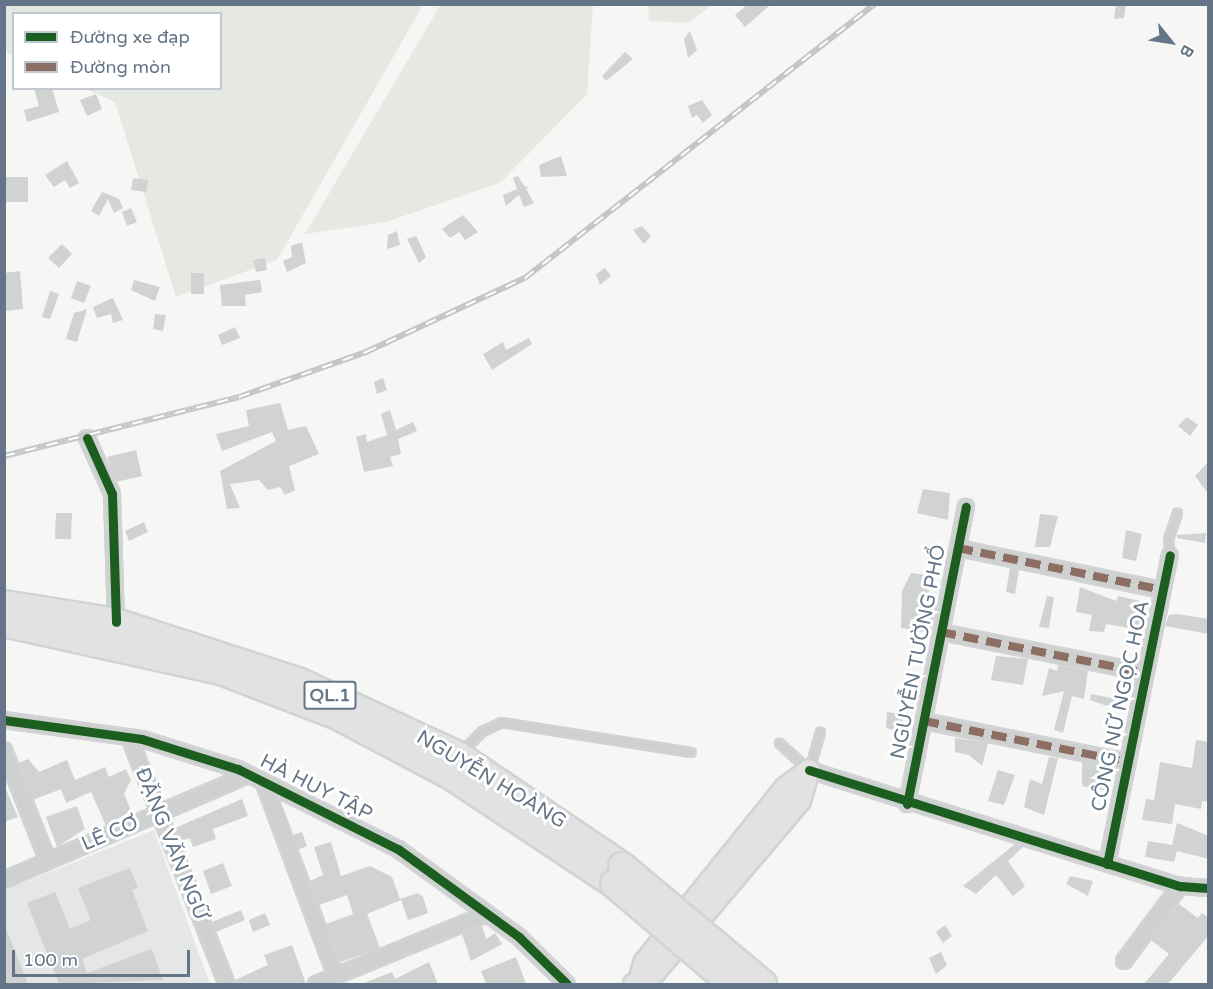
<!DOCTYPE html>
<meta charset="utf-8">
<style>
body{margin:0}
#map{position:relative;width:1213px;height:989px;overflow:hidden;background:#f6f6f5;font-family:"Varela Round",sans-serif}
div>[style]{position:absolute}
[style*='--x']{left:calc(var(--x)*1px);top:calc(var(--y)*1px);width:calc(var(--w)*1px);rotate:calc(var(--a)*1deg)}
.built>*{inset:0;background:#e5e6e6}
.green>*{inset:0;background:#e6e9e3}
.building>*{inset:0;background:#d1d2d2}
.roads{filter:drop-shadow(2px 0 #d1d3d4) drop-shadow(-2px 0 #d1d3d4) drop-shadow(0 2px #d1d3d4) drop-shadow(0 -2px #d1d3d4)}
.lane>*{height:7px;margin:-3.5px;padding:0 3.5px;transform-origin:3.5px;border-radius:3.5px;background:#cfd1d1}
.street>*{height:14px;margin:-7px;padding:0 7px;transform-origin:7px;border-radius:7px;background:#cfd1d1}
.secondary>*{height:20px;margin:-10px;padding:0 10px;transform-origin:10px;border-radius:10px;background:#e2e2e3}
.highway>*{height:26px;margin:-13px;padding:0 13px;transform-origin:13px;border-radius:13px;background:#e2e2e3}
.rail>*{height:6px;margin-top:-3px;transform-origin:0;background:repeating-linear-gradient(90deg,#fff 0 11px,#c5c6c7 0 22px);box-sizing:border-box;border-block:2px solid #c5c6c7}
.bridges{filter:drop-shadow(2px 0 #d3d4d4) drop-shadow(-2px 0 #d3d4d4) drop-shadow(0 2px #d3d4d4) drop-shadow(0 -2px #d3d4d4)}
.highway-bridge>*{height:26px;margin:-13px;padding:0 13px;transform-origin:13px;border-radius:13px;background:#e2e2e3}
.quiet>*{height:8px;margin-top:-4px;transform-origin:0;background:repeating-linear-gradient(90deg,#8d6e63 0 15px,transparent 0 23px)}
.cycleway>*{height:9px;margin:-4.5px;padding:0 4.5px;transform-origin:4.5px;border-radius:4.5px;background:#1b5e20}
span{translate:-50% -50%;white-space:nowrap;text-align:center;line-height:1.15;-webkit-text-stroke:6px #fff;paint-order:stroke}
.shield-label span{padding:2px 4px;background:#fff;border:2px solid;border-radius:4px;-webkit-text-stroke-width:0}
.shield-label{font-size:18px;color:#647587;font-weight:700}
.street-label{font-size:20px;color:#647587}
.frame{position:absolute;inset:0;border:6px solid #647587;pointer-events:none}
.legend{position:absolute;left:12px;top:12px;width:210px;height:78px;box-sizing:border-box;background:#fff;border:2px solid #c1c8cf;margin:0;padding:8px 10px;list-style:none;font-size:18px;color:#647587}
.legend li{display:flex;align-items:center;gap:12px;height:30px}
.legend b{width:30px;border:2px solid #c1c8cf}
.north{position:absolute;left:1141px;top:12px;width:60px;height:60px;-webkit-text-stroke:4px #fff;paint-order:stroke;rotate:120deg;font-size:16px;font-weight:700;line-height:24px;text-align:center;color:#647587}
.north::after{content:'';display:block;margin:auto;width:21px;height:27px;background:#647587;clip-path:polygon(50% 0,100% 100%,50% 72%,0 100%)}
.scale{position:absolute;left:12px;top:950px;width:178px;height:27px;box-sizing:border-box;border:3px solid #647587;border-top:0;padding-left:8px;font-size:18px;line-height:21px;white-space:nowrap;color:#647587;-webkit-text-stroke:4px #fff;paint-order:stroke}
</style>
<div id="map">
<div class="built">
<i style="clip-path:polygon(154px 830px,210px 984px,5px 984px,5px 890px)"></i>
</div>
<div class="green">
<i style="clip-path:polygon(441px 4px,593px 5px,587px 94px,500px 183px,386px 222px,305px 234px)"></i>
<i style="clip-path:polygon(5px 5px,423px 5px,277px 260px,176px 297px,115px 102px,86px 89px,220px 88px,220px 14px,14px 14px,13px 55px,5px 51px)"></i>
<i style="clip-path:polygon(648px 5px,648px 4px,712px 5px,689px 23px,649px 21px)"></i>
</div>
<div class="building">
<i style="clip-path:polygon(748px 4px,771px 4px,745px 27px,735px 15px)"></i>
<i style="clip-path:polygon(1116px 4px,1126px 4px,1124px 18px,1114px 19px)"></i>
<i style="clip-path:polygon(690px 31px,697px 50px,688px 58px,684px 39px)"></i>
<i style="clip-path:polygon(625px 52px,633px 59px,606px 81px,602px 76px)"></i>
<i style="clip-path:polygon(34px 88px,52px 88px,59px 112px,27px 122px,24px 110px,39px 106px)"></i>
<i style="clip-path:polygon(96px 94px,102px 109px,87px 116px,80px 100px)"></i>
<i style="clip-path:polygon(702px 100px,712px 115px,703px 123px,697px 115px,692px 118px,688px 106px)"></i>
<i style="clip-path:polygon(561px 156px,567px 176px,541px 177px,539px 165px)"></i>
<i style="clip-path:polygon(67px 161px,79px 183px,70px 188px,65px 180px,54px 187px,45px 175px)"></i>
<i style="clip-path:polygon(518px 176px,525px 187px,530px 186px,526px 189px,534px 203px,524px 207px,519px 195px,506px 206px,503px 195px,517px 189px,513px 178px)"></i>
<i style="clip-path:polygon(6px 177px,28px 177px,28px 202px,6px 202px)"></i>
<i style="clip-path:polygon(133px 178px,148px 180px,146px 192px,131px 190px)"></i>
<i style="clip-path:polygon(102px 192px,119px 199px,123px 208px,114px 213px,108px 199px,99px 216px,91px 211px)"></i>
<i style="clip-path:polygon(131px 208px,137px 222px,127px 226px,122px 212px)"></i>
<i style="clip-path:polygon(463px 215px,478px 232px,465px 240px,459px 232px,450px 238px,442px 229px)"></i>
<i style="clip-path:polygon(642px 226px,651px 236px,644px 244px,633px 230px)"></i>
<i style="clip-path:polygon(397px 231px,400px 245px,387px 249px,388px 235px)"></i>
<i style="clip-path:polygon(416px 236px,426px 257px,419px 263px,407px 239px)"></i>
<i style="clip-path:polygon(302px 242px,306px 263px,287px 272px,283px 261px,292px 257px,291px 246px)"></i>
<i style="clip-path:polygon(62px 244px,72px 254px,59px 268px,48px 258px)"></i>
<i style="clip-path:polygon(265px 258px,267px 270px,256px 272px,253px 260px)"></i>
<i style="clip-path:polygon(605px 268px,611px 276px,600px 285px,596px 274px)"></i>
<i style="clip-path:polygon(20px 271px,23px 309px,6px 311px,4px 273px)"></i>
<i style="clip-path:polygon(191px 273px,204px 273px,204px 294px,191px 294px)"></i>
<i style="clip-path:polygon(134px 280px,160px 287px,155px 301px,131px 290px)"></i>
<i style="clip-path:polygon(260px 280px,262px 292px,245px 295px,246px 306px,222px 306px,220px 285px)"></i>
<i style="clip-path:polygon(77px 281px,91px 286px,84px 303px,71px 298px)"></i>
<i style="clip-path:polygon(50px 291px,59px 294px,50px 319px,42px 317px)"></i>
<i style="clip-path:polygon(113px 298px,123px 320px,113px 323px,111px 314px,97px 318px,93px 307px)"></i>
<i style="clip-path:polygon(87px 309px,77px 342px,66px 339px,74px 313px)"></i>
<i style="clip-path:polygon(155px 314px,166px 315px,163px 331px,153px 329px)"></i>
<i style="clip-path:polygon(235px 327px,240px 338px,222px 345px,218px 335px)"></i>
<i style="clip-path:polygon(529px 338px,532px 344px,492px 370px,483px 354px,503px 342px,506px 350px)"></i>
<i style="clip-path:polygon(383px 378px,387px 390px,377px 394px,374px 382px)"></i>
<i style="clip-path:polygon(280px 403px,288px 430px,306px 426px,319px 454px,289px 466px,295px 490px,285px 495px,280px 487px,268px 490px,259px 480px,230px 484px,240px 508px,227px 509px,220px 471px,276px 441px,272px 432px,222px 451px,216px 434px,249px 426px,246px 410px)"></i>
<i style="clip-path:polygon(390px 410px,396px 430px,413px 422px,417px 431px,398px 439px,401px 454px,390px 457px,393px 466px,364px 472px,356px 437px,366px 434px,367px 442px,387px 435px,381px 414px)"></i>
<i style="clip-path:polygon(1187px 417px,1198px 425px,1190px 436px,1178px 426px)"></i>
<i style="clip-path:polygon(136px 450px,142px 476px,116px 482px,107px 457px)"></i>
<i style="clip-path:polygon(1209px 461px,1209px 495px,1195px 476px)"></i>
<i style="clip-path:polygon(923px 489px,950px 493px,948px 520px,917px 513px)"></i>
<i style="clip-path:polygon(56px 513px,72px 513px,71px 539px,55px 539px)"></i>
<i style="clip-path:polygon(1040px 514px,1058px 516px,1050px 547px,1035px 547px)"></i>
<i style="clip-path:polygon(144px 522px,148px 532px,129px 541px,125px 531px)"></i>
<i style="clip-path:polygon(1126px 530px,1142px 534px,1136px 561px,1122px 558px)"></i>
<i style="clip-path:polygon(1206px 533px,1205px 543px,1177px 538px,1177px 535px)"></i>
<i style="clip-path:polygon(1010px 568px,1019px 570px,1015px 594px,1006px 592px)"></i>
<i style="clip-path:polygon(911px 573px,927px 575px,930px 599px,938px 601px,930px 633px,901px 628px,902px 591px)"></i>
<i style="clip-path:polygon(1080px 587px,1116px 601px,1118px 596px,1149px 603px,1140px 630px,1106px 624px,1104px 632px,1089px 631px,1092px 615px,1076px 612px)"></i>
<i style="clip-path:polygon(1047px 596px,1054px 597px,1049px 628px,1039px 627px)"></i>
<i style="clip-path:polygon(1177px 614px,1209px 619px,1209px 634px,1165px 626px,1169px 615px)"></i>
<i style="clip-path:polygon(996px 656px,1028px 659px,1023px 685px,991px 680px)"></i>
<i style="clip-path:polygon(1058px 665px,1088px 671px,1084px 699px,1072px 696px,1063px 733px,1054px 730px,1064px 691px,1042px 696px,1049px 668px,1057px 671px)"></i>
<i style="clip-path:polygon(1091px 694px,1126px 701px,1124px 712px,1090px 700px)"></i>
<i style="clip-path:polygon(887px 712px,904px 715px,899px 732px,886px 728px)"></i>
<i style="clip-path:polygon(955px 738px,988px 743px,982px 766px,969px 755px,955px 752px)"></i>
<i style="clip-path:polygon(1196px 740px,1209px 742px,1209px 802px,1202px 801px,1201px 809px,1175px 804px,1172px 824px,1142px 820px,1146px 799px,1154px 800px,1160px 762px,1192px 768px)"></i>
<i style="clip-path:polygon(1049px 757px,1058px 758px,1044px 815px,1024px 807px,1030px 779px,1042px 784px)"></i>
<i style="clip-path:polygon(28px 759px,39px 772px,67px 760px,75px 780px,105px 767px,109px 777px,126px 769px,131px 780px,124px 794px,131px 811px,106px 826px,91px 792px,66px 803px,61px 789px,33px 800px,19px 763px)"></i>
<i style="clip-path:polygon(1082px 762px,1106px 767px,1104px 790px,1082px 786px)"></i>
<i style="clip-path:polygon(998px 770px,1015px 775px,1004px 805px,988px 801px)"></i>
<i style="clip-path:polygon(4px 785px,18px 817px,4px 822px)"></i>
<i style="clip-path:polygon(242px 799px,248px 816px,213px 829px,216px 839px,193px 847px,190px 838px,180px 841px,175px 828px)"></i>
<i style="clip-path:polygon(77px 806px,85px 829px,57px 847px,46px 817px)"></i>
<i style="clip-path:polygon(1177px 823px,1209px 836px,1209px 859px,1177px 851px,1174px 862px,1145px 857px,1148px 841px,1172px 845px)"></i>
<i style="clip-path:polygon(302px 832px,307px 846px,298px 850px,293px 835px)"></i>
<i style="clip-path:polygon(331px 842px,341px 876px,370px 866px,392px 877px,400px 899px,418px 893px,423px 897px,428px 913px,408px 920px,401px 900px,367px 914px,380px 948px,341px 962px,326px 924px,353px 914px,347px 895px,319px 905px,310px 881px,323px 875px,314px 847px)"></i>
<i style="clip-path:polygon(1015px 844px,1024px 846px,1008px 861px,1025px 886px,1013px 896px,996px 875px,976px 894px,963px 886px)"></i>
<i style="clip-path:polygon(223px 863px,232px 886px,211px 894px,203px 871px)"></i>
<i style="clip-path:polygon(130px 868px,138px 888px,132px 890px,148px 931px,82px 959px,87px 973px,152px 949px,163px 980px,59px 984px,27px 903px,55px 892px,70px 929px,91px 920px,78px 888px)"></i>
<i style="clip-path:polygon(1070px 876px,1093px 881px,1088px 896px,1066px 884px)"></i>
<i style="clip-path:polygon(1179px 904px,1198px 918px,1202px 913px,1209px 918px,1209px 935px,1168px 984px,1144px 984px,1169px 954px,1151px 940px)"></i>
<i style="clip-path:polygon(241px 910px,245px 920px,216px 932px,212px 922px)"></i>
<i style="clip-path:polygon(265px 913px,270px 925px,253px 932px,249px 920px)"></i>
<i style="clip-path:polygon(945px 925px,952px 936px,943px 943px,936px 932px)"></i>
<i style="clip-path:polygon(4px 926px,5px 926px,28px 984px,4px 984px)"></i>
<i style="clip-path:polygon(482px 926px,486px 939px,495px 933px,502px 944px,471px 961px,462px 934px)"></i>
<i style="clip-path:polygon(292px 945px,306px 984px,236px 984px,235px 980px,268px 965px,264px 955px)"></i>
<i style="clip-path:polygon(941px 952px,947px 965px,936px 974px,929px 958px)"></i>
<i style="clip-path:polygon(516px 957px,526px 984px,486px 984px,481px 971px)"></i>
<i style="clip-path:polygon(429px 962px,438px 984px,361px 984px,392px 972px,395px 979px)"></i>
</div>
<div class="roads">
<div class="lane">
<i style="--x:1170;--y:555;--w:16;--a:-97"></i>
<i style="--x:1168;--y:539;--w:28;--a:-71"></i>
<i style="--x:779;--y:743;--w:40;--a:42"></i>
<i style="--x:809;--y:770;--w:40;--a:-74"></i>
<i style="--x:461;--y:752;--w:30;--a:-45"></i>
<i style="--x:482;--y:731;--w:21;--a:-25"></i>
<i style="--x:501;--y:722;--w:192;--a:9"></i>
</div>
<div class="street">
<i style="--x:87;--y:438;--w:61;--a:65.9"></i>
<i style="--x:112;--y:494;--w:128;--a:88.2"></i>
<i style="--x:958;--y:548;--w:209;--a:11.6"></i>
<i style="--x:941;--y:632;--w:209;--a:11.3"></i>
<i style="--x:4;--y:720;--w:139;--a:7.8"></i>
<i style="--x:142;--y:739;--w:101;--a:17.4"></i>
<i style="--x:238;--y:769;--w:179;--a:26.6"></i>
<i style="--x:398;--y:849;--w:150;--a:36"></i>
<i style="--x:519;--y:937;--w:67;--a:44.4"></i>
<i style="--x:924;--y:721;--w:208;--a:11.4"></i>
<i style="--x:129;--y:737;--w:266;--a:68.4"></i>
<i style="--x:4;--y:750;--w:119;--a:68.4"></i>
<i style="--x:809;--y:770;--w:389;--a:17.4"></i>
<i style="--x:1180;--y:886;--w:28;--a:4"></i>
<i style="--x:263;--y:781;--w:208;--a:69.5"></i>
<i style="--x:907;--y:804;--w:303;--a:-78.8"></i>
<i style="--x:1107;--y:864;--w:315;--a:-78.5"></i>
<i style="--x:4;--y:880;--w:266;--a:-23.3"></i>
<i style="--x:1124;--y:961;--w:94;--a:-53.3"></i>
<i style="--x:316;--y:984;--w:185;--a:-22.3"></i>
</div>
<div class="secondary">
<i style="--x:639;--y:981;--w:19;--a:-74"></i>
<i style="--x:644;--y:963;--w:225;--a:-51.1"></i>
<i style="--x:785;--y:788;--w:30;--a:-37"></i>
<i style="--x:634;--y:984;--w:23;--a:-29"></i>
<i style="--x:654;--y:973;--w:226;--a:-49.7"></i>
<i style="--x:800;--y:801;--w:32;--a:-74"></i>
</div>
<div class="highway">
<i style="--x:4;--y:604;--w:113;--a:9.1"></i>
<i style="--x:116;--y:622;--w:191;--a:18"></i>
<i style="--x:298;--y:681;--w:176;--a:24.8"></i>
<i style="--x:458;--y:755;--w:198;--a:34.1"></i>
<i style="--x:4;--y:623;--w:222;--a:12.5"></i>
<i style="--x:221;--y:671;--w:125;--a:21"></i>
<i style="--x:338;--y:716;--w:130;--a:27.9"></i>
<i style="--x:453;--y:777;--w:193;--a:33.6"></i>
</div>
</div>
<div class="rail">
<i style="--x:4;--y:456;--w:242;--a:-14.1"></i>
<i style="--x:239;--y:397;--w:135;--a:-19.5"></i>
<i style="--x:366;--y:352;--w:175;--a:-25"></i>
<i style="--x:525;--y:278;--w:444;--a:-38.1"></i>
</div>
<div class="bridges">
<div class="highway-bridge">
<i style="--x:622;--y:866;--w:184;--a:39.9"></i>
<i style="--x:614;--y:884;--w:155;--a:40.3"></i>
</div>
</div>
<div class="quiet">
<i style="--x:958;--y:548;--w:209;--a:11.6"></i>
<i style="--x:941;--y:632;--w:209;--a:11.3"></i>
<i style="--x:924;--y:721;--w:208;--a:11.4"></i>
</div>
<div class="cycleway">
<i style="--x:87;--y:438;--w:61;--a:65.9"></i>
<i style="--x:112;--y:494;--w:128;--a:88.2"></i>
<i style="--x:4;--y:720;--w:139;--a:7.8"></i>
<i style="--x:142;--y:739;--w:101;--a:17.4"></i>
<i style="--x:238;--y:769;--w:179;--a:26.6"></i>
<i style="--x:398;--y:849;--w:150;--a:36"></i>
<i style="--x:519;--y:937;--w:67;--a:44.4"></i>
<i style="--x:809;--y:770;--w:389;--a:17.4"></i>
<i style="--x:1180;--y:886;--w:28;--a:4"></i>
<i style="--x:907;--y:804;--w:303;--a:-78.8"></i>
<i style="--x:1107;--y:864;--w:315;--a:-78.5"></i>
</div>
<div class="shield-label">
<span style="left:330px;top:695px">QL.1</span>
</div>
<div class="street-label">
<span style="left:919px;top:652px;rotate:-79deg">NGUYỄN TƯỜNG PHỔ</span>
<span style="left:1121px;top:706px;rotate:-78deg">CÔNG NỮ NGỌC HOA</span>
<span style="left:491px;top:780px;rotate:31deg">NGUYỄN HOÀNG</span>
<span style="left:316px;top:788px;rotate:27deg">HÀ HUY TẬP</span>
<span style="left:110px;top:834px;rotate:-23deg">LÊ CƠ</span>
<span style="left:171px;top:844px;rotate:68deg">ĐẶNG VĂN NGỮ</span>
</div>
<div class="frame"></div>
<ul class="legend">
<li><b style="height:8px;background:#1b5e20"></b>Đường xe đạp</li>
<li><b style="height:8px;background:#8d6e63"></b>Đường mòn</li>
</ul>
<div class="north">B</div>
<div class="scale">100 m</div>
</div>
